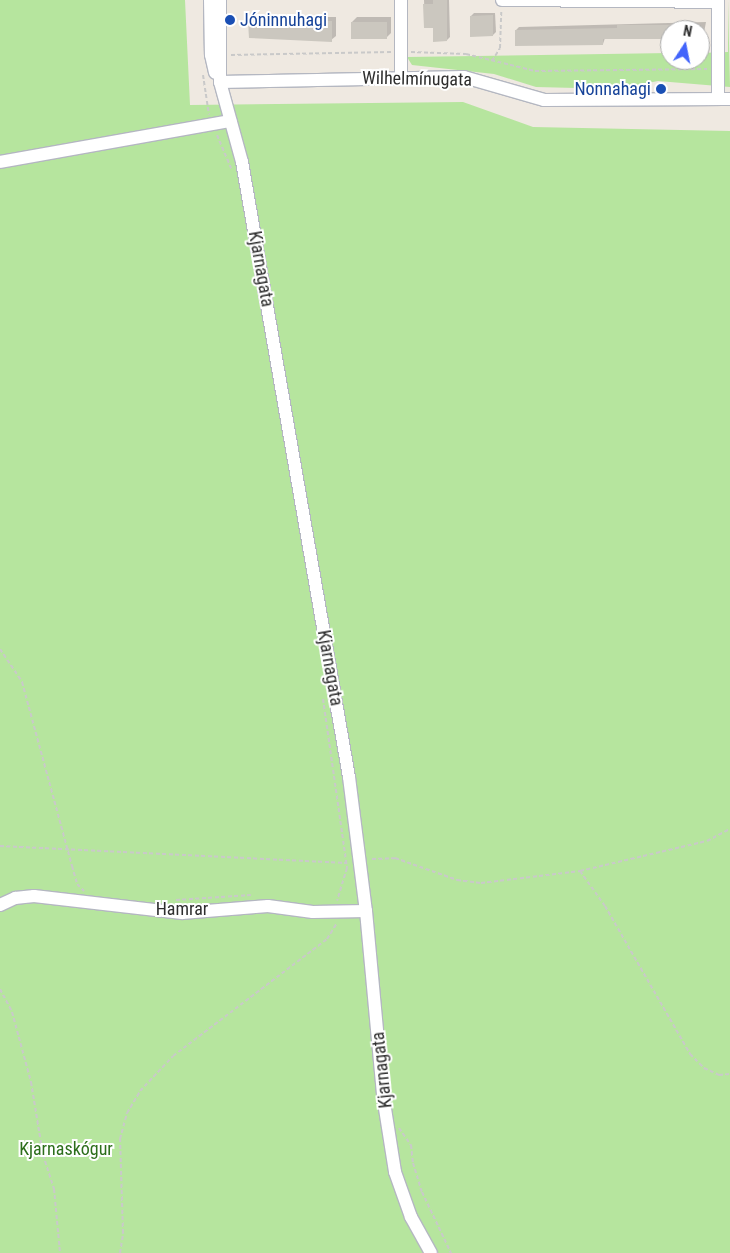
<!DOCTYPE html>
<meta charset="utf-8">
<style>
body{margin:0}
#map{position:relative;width:730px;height:1253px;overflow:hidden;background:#efe9e1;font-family:"Roboto Condensed",sans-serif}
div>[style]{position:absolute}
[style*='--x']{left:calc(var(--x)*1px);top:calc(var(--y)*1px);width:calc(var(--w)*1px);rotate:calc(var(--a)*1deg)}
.green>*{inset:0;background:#b6e59e}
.shadow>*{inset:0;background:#0003}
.building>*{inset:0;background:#cbc7bf}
.path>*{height:2px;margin-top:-1px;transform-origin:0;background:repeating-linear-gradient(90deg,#c9c9c9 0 4px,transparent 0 6.5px)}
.roads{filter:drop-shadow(1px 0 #b4b7c1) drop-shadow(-1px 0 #b4b7c1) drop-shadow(0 1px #b4b7c1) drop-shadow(0 -1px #b4b7c1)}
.minor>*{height:12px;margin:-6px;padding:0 6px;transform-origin:6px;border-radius:6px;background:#fff}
.dots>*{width:14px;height:14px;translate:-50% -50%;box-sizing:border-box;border:2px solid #fff;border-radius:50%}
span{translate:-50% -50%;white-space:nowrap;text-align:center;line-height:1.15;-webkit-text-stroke:4px #fff;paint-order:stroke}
.transit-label{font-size:18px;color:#164399}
.left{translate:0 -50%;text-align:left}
.right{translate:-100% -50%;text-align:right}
.street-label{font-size:18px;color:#2e2e2e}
.park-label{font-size:18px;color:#2c6e1b}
.north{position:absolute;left:660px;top:20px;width:50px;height:50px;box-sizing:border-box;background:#fff;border:1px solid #ababab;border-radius:50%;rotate:11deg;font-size:14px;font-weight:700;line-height:20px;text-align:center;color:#2e2e2e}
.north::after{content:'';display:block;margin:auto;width:18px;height:22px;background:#4264fb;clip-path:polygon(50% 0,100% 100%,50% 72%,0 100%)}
</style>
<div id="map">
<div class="green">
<i style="clip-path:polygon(0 0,185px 0,190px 105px,463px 102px,533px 127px,730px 131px,730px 1253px,0 1253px)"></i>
<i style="clip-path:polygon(728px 0,730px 87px,658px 81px,617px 89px,536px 87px,494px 74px,412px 65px,407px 57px,670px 53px,670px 60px,700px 60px,700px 53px,728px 52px)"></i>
</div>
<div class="shadow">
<i style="clip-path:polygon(424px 0,449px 0,450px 37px,447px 40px,434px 27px,425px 27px)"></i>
<i style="clip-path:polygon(474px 13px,495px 13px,496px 32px,493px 35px,471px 16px)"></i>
<i style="clip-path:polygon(254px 17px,336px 17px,336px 36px,331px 40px,250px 22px)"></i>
<i style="clip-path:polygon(357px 17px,391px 17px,391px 33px,387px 37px,352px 22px)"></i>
<i style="clip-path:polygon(706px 22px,703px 38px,700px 38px,700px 30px,670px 30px,670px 38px,605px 38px,603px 44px,516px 30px,519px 27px)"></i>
</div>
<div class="building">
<i style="clip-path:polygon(433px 0,447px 0,447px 41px,433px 42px,433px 28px,424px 28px,423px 4px,433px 4px)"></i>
<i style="clip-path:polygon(493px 15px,493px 36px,470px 37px,470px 16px)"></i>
<i style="clip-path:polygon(248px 21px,332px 21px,332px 42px,249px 38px)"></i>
<i style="clip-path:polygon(351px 22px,387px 22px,387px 39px,351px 39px)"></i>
<i style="clip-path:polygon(617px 25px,670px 25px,670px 39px,603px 39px,603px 45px,515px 46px,515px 30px,617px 28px)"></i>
</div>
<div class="path">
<i style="--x:411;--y:52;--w:55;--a:2.1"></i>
<i style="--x:466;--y:54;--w:71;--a:13.8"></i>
<i style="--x:535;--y:71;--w:172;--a:-0.7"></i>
<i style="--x:231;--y:55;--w:160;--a:-1.1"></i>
<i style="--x:492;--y:61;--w:15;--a:-58"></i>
<i style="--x:500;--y:48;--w:36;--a:-88"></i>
<i style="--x:203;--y:75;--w:40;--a:81.5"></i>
<i style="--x:217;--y:135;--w:38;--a:67"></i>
<i style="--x:0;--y:649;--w:40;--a:56"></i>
<i style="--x:22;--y:682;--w:191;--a:74.8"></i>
<i style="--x:72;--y:866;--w:19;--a:74"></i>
<i style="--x:77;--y:884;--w:10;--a:45"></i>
<i style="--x:323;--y:699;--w:171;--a:81.9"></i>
<i style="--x:347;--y:868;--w:34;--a:107"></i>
<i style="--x:0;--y:846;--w:347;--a:2.8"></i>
<i style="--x:372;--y:859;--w:23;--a:-2"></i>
<i style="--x:395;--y:858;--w:66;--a:19.5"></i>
<i style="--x:457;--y:880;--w:24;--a:7"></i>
<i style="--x:481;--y:883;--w:100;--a:-6.9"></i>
<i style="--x:580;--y:871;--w:43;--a:54.5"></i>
<i style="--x:605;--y:906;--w:171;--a:60.1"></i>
<i style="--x:690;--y:1054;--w:20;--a:45"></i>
<i style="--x:704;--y:1068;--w:17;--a:25"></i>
<i style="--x:719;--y:1075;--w:11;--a:-5"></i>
<i style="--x:580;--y:871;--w:130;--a:-13.3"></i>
<i style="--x:707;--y:841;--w:26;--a:-28"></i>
<i style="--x:176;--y:900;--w:75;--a:-3.8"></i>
<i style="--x:0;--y:989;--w:26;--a:62"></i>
<i style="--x:12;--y:1012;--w:73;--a:74.8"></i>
<i style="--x:31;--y:1082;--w:74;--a:80.7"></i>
<i style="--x:43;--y:1155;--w:36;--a:72"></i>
<i style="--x:54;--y:1189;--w:64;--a:84.6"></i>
<i style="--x:399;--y:1128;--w:21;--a:55"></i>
<i style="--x:411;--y:1145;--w:18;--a:84"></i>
<i style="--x:413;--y:1163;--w:30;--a:73"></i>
<i style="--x:422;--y:1192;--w:68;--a:64.6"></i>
<i style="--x:120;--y:1253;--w:20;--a:-81"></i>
<i style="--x:123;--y:1233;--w:94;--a:-91.8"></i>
<i style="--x:120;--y:1139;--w:27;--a:-75"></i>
<i style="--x:127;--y:1113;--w:26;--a:-59"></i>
<i style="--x:140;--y:1091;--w:48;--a:-46.7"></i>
<i style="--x:173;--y:1056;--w:193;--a:-37.2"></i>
<i style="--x:327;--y:939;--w:19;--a:-58"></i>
</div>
<div class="roads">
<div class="minor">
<i style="--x:210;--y:0;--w:55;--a:89"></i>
<i style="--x:211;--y:55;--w:18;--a:77"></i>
<i style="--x:220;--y:0;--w:82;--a:90"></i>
<i style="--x:220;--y:82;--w:83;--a:74.6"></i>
<i style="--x:242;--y:162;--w:624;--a:80.13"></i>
<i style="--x:349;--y:777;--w:135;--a:82.8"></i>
<i style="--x:366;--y:911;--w:186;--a:84.7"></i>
<i style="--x:383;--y:1096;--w:77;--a:81"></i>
<i style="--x:395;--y:1172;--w:48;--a:70.4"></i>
<i style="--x:411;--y:1217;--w:41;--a:60.9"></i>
<i style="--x:401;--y:0;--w:77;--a:90"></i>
<i style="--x:502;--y:0;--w:216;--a:0.5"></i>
<i style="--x:718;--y:0;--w:99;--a:90"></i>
<i style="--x:220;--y:82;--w:244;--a:-1.2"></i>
<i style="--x:464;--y:77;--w:83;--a:16"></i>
<i style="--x:544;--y:100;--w:186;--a:-0.3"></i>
<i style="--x:0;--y:162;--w:234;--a:-10.1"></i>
<i style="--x:0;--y:905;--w:17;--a:-25"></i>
<i style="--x:15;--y:898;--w:19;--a:-6"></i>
<i style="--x:34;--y:896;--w:149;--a:6.6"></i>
<i style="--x:182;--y:913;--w:86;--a:-4.7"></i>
<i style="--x:268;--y:906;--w:45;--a:7.6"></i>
<i style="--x:313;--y:912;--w:53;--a:-1.1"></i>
</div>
</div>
<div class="dots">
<i style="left:230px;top:20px;background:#1a4fb4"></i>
<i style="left:661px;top:89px;background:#1a4fb4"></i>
</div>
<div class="transit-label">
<span class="left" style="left:240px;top:20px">Jóninnuhagi</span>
<span class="right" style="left:651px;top:89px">Nonnahagi</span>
</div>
<div class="street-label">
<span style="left:417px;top:79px;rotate:1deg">Wilhelmínugata</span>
<span style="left:261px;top:269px;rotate:80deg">Kjarnagata</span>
<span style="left:330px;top:668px;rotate:80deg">Kjarnagata</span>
<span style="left:182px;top:909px">Hamrar</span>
<span style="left:382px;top:1070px;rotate:-96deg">Kjarnagata</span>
</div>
<div class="park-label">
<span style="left:66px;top:1149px">Kjarnaskógur</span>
</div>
<div class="north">N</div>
</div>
